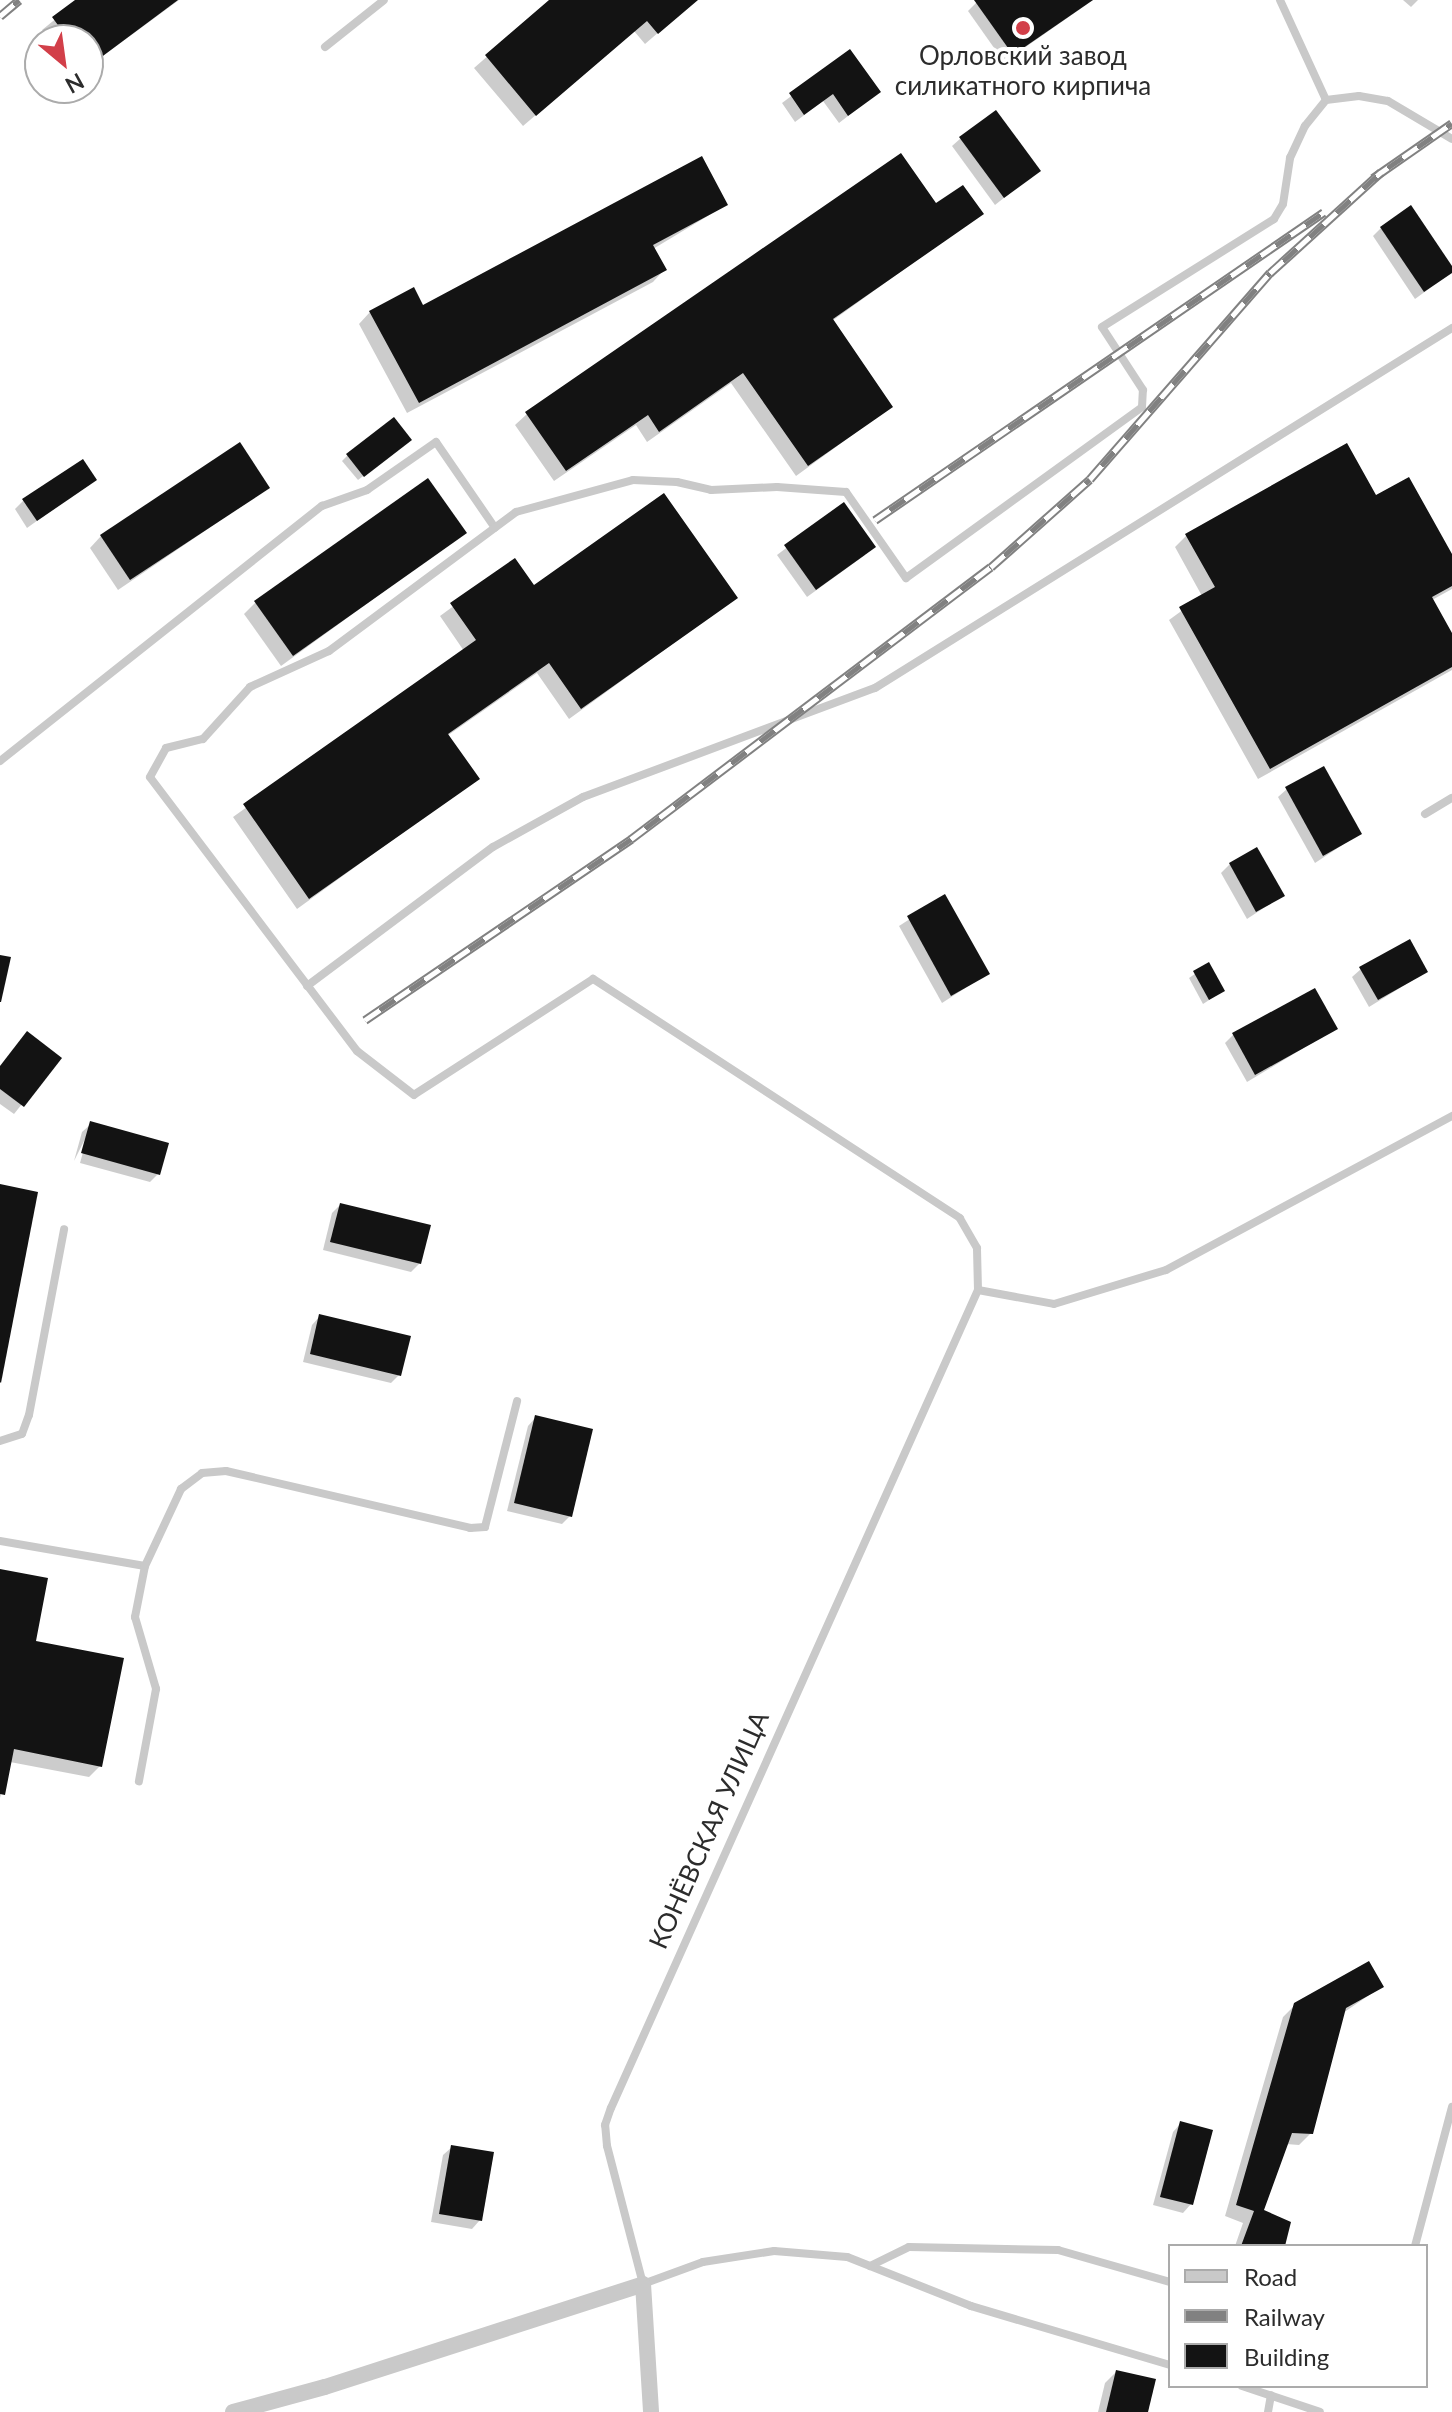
<!DOCTYPE html>
<meta charset="utf-8">
<style>
body{margin:0}
#map{position:relative;width:1452px;height:2412px;overflow:hidden;background:#fff;font-family:Lato,sans-serif}
div>[style]{position:absolute}
[style*='--x']{left:calc(var(--x)*1px);top:calc(var(--y)*1px);width:calc(var(--w)*1px);rotate:calc(var(--a)*1deg)}
.shadow>*{inset:0;background:#0003}
.building>*{inset:0;background:#131313}
.service>*{height:8px;margin:-4px;padding:0 4px;transform-origin:4px;border-radius:4px;background:#c9c9c9}
.minor>*{height:16px;margin:-8px;padding:0 8px;transform-origin:8px;border-radius:8px;background:#c9c9c9}
.rail>*{height:9px;margin-top:-4.5px;transform-origin:0;background:repeating-linear-gradient(90deg,#fff 0 18px,#818181 0 36px);box-sizing:border-box;border-block:2px solid #818181}
.dots>*{width:22px;height:22px;translate:-50% -50%;box-sizing:border-box;border:4px solid #fff;border-radius:50%}
span{translate:-50% -50%;white-space:nowrap;text-align:center;line-height:1.15;-webkit-text-stroke:8px #fff;paint-order:stroke}
.poi-label{font-size:26px;color:#2c2c2c}
.street-label{font-size:26px;color:#2c2c2c}
.legend{position:absolute;left:1168px;top:2244px;width:260px;height:144px;box-sizing:border-box;background:#fff;border:2px solid #ababab;margin:0;padding:10px 14px;list-style:none;font-size:24px;color:#2c2c2c}
.legend li{display:flex;align-items:center;gap:16px;height:40px}
.legend b{width:40px;border:2px solid #ababab}
.north{position:absolute;left:24px;top:24px;width:80px;height:80px;box-sizing:border-box;background:#fff;border:2px solid #ababab;border-radius:50%;rotate:151deg;font-size:22px;font-weight:700;line-height:32px;text-align:center;color:#2c2c2c}
.north::after{content:'';display:block;margin:auto;width:28px;height:36px;background:#d23f49;clip-path:polygon(50% 0,100% 100%,50% 72%,0 100%)}
</style>
<div id="map">
<div class="shadow">
<i style="clip-path:polygon(79px 0,179px 0,88px 67px,88px 40px,50px 40px,42px 30px)"></i>
<i style="clip-path:polygon(552px 0,696px 0,645px 44px,634px 31px,523px 126px,474px 68px)"></i>
<i style="clip-path:polygon(979px 0,1093px 0,1004px 62px,968px 11px)"></i>
<i style="clip-path:polygon(1403px 0,1418px 0,1411px 7px)"></i>
<i style="clip-path:polygon(850px 52px,879px 92px,839px 123px,823px 101px,795px 122px,782px 103px)"></i>
<i style="clip-path:polygon(961px 138px,1038px 171px,995px 205px,952px 146px)"></i>
<i style="clip-path:polygon(726px 205px,653px 249px,664px 270px,653px 282px,407px 413px,359px 324px,370px 312px,423px 308px)"></i>
<i style="clip-path:polygon(936px 206px,981px 214px,832px 321px,891px 407px,796px 476px,731px 383px,647px 442px,636px 425px,554px 481px,515px 425px,527px 414px)"></i>
<i style="clip-path:polygon(1381px 228px,1452px 269px,1452px 272px,1415px 299px,1373px 236px)"></i>
<i style="clip-path:polygon(404px 445px,358px 480px,342px 461px,347px 456px)"></i>
<i style="clip-path:polygon(94px 480px,27px 528px,15px 509px,23px 501px)"></i>
<i style="clip-path:polygon(268px 488px,118px 590px,90px 548px,101px 536px)"></i>
<i style="clip-path:polygon(1375px 497px,1452px 558px,1452px 589px,1432px 600px,1452px 637px,1452px 670px,1258px 779px,1169px 620px,1202px 596px,1175px 547px,1186px 536px)"></i>
<i style="clip-path:polygon(843px 505px,865px 555px,807px 597px,777px 555px)"></i>
<i style="clip-path:polygon(464px 533px,281px 666px,244px 614px,255px 603px)"></i>
<i style="clip-path:polygon(515px 561px,534px 587px,736px 598px,569px 719px,537px 673px,447px 736px,477px 779px,297px 909px,233px 817px,464px 651px,440px 616px)"></i>
<i style="clip-path:polygon(1287px 789px,1359px 834px,1315px 863px,1278px 797px)"></i>
<i style="clip-path:polygon(1230px 864px,1282px 896px,1247px 919px,1221px 873px)"></i>
<i style="clip-path:polygon(944px 897px,987px 974px,942px 1003px,899px 926px)"></i>
<i style="clip-path:polygon(1208px 965px,1223px 991px,1203px 1004px,1189px 978px)"></i>
<i style="clip-path:polygon(1361px 969px,1426px 972px,1369px 1007px,1352px 977px)"></i>
<i style="clip-path:polygon(1335px 1029px,1247px 1082px,1225px 1043px,1233px 1035px)"></i>
<i style="clip-path:polygon(59px 1058px,14px 1114px,0 1104px,0 1066px)"></i>
<i style="clip-path:polygon(91px 1124px,158px 1174px,150px 1182px,80px 1163px,89px 1131px,74px 1161px,82px 1132px)"></i>
<i style="clip-path:polygon(340px 1205px,420px 1263px,411px 1272px,323px 1250px,332px 1213px)"></i>
<i style="clip-path:polygon(320px 1316px,399px 1375px,391px 1383px,303px 1362px,312px 1325px)"></i>
<i style="clip-path:polygon(536px 1417px,570px 1516px,562px 1524px,507px 1511px,528px 1426px)"></i>
<i style="clip-path:polygon(0 1571px,100px 1766px,89px 1777px,10px 1762px,0 1798px)"></i>
<i style="clip-path:polygon(1381px 1987px,1343px 2013px,1311px 2133px,1299px 2145px,1286px 2144px,1261px 2212px,1283px 2246px,1235px 2246px,1243px 2223px,1225px 2216px,1283px 2017px,1295px 2005px)"></i>
<i style="clip-path:polygon(1181px 2123px,1191px 2204px,1183px 2213px,1153px 2205px,1173px 2132px)"></i>
<i style="clip-path:polygon(452px 2147px,480px 2220px,472px 2229px,431px 2222px,443px 2155px)"></i>
<i style="clip-path:polygon(1116px 2372px,1146px 2412px,1098px 2412px,1105px 2383px)"></i>
</div>
<div class="building">
<i style="clip-path:polygon(75px 0,178px 0,88px 67px,88px 40px,69px 40px,52px 17px)"></i>
<i style="clip-path:polygon(549px 0,698px 0,658px 34px,647px 21px,536px 116px,485px 55px)"></i>
<i style="clip-path:polygon(974px 0,1093px 0,1013px 55px)"></i>
<i style="clip-path:polygon(850px 49px,881px 92px,848px 116px,833px 94px,804px 115px,789px 93px)"></i>
<i style="clip-path:polygon(996px 110px,1041px 171px,1004px 198px,959px 137px)"></i>
<i style="clip-path:polygon(901px 153px,936px 203px,963px 185px,984px 214px,833px 319px,893px 407px,808px 466px,743px 373px,659px 432px,648px 415px,566px 471px,525px 412px)"></i>
<i style="clip-path:polygon(702px 156px,728px 205px,653px 245px,667px 270px,419px 403px,369px 311px,414px 287px,423px 305px)"></i>
<i style="clip-path:polygon(1411px 205px,1452px 266px,1452px 273px,1424px 292px,1380px 227px)"></i>
<i style="clip-path:polygon(394px 417px,412px 440px,364px 477px,346px 454px)"></i>
<i style="clip-path:polygon(240px 442px,270px 488px,130px 580px,100px 535px)"></i>
<i style="clip-path:polygon(1347px 443px,1376px 495px,1409px 477px,1452px 554px,1452px 586px,1432px 597px,1452px 633px,1452px 667px,1270px 769px,1179px 607px,1215px 587px,1185px 534px)"></i>
<i style="clip-path:polygon(83px 459px,97px 480px,37px 521px,22px 499px)"></i>
<i style="clip-path:polygon(428px 478px,467px 533px,293px 656px,254px 601px)"></i>
<i style="clip-path:polygon(664px 493px,738px 598px,581px 709px,549px 663px,448px 734px,480px 779px,309px 899px,243px 804px,476px 640px,450px 603px,515px 558px,534px 585px)"></i>
<i style="clip-path:polygon(844px 502px,876px 547px,816px 590px,784px 545px)"></i>
<i style="clip-path:polygon(1324px 766px,1362px 834px,1323px 856px,1285px 787px)"></i>
<i style="clip-path:polygon(1257px 847px,1285px 896px,1256px 912px,1229px 863px)"></i>
<i style="clip-path:polygon(945px 894px,990px 974px,951px 996px,907px 916px)"></i>
<i style="clip-path:polygon(1410px 939px,1428px 972px,1378px 1000px,1359px 967px)"></i>
<i style="clip-path:polygon(0 955px,11px 957px,1px 1002px,0 1002px)"></i>
<i style="clip-path:polygon(1209px 962px,1225px 991px,1209px 1000px,1193px 971px)"></i>
<i style="clip-path:polygon(1315px 988px,1338px 1029px,1255px 1075px,1232px 1033px)"></i>
<i style="clip-path:polygon(27px 1031px,62px 1058px,24px 1107px,0 1089px,0 1066px)"></i>
<i style="clip-path:polygon(90px 1121px,169px 1143px,160px 1175px,81px 1153px)"></i>
<i style="clip-path:polygon(0 1184px,38px 1192px,1px 1383px,0 1382px)"></i>
<i style="clip-path:polygon(340px 1203px,431px 1225px,421px 1264px,330px 1242px)"></i>
<i style="clip-path:polygon(319px 1314px,411px 1336px,401px 1376px,310px 1354px)"></i>
<i style="clip-path:polygon(535px 1415px,593px 1429px,572px 1517px,514px 1503px)"></i>
<i style="clip-path:polygon(0 1569px,48px 1578px,36px 1641px,124px 1658px,102px 1767px,14px 1749px,5px 1795px,0 1794px)"></i>
<i style="clip-path:polygon(1369px 1961px,1384px 1987px,1346px 2008px,1313px 2134px,1292px 2133px,1264px 2210px,1291px 2222px,1285px 2246px,1241px 2246px,1254px 2211px,1236px 2205px,1294px 2003px)"></i>
<i style="clip-path:polygon(1180px 2121px,1213px 2130px,1193px 2205px,1160px 2197px)"></i>
<i style="clip-path:polygon(451px 2145px,494px 2152px,482px 2221px,439px 2214px)"></i>
<i style="clip-path:polygon(1116px 2370px,1156px 2379px,1148px 2412px,1106px 2412px)"></i>
</div>
<div class="service">
<i style="--x:1280;--y:0;--w:110;--a:65.3"></i>
<i style="--x:1326;--y:100;--w:33;--a:-7"></i>
<i style="--x:1359;--y:96;--w:29;--a:10"></i>
<i style="--x:1388;--y:101;--w:74;--a:30.7"></i>
<i style="--x:325;--y:47;--w:75;--a:-38.5"></i>
<i style="--x:0;--y:761;--w:411;--a:-38.4"></i>
<i style="--x:322;--y:506;--w:48;--a:-19.6"></i>
<i style="--x:367;--y:490;--w:84;--a:-34.8"></i>
<i style="--x:436;--y:442;--w:104;--a:55.5"></i>
<i style="--x:1425;--y:814;--w:31;--a:-31"></i>
<i style="--x:307;--y:986;--w:232;--a:-36.8"></i>
<i style="--x:493;--y:847;--w:103;--a:-29.1"></i>
<i style="--x:583;--y:797;--w:312;--a:-20.5"></i>
<i style="--x:875;--y:688;--w:680;--a:-31.96"></i>
<i style="--x:978;--y:1290;--w:77;--a:10.4"></i>
<i style="--x:1054;--y:1304;--w:117;--a:-16.9"></i>
<i style="--x:1166;--y:1270;--w:325;--a:-28.3"></i>
<i style="--x:0;--y:1441;--w:23;--a:-18"></i>
<i style="--x:22;--y:1434;--w:20;--a:-70"></i>
<i style="--x:29;--y:1415;--w:189;--a:-79.3"></i>
<i style="--x:0;--y:1541;--w:147;--a:9.8"></i>
<i style="--x:145;--y:1566;--w:52;--a:101.1"></i>
<i style="--x:135;--y:1617;--w:75;--a:73.7"></i>
<i style="--x:156;--y:1689;--w:94;--a:100.5"></i>
<i style="--x:145;--y:1566;--w:85;--a:-64.9"></i>
<i style="--x:181;--y:1489;--w:26;--a:-37"></i>
<i style="--x:202;--y:1473;--w:24;--a:-5"></i>
<i style="--x:226;--y:1471;--w:251;--a:13.1"></i>
<i style="--x:470;--y:1528;--w:15;--a:-4"></i>
<i style="--x:485;--y:1527;--w:130;--a:-75.7"></i>
<i style="--x:1415;--y:2246;--w:144;--a:-75.1"></i>
<i style="--x:870;--y:2266;--w:43;--a:-26"></i>
<i style="--x:909;--y:2247;--w:149;--a:1.2"></i>
<i style="--x:1058;--y:2250;--w:116;--a:15.9"></i>
<i style="--x:1170;--y:2365;--w:208;--a:-163.5"></i>
<i style="--x:971;--y:2306;--w:133;--a:-158.4"></i>
<i style="--x:847;--y:2257;--w:73;--a:-175.3"></i>
<i style="--x:774;--y:2251;--w:72;--a:171.2"></i>
<i style="--x:703;--y:2262;--w:64;--a:159.9"></i>
<i style="--x:643;--y:2284;--w:143;--a:-104.6"></i>
<i style="--x:607;--y:2146;--w:21;--a:-95"></i>
<i style="--x:605;--y:2125;--w:18;--a:-71"></i>
<i style="--x:611;--y:2108;--w:897;--a:-65.84"></i>
<i style="--x:978;--y:1290;--w:42;--a:-91.4"></i>
<i style="--x:977;--y:1248;--w:34;--a:-120"></i>
<i style="--x:960;--y:1218;--w:438;--a:-146.9"></i>
<i style="--x:593;--y:979;--w:213;--a:147.1"></i>
<i style="--x:414;--y:1095;--w:72;--a:-142.3"></i>
<i style="--x:357;--y:1051;--w:343;--a:-127.1"></i>
<i style="--x:150;--y:777;--w:33;--a:-61"></i>
<i style="--x:166;--y:748;--w:38;--a:-14"></i>
<i style="--x:203;--y:739;--w:70;--a:-47.9"></i>
<i style="--x:250;--y:687;--w:87;--a:-24.5"></i>
<i style="--x:329;--y:651;--w:233;--a:-36.6"></i>
<i style="--x:516;--y:512;--w:121;--a:-15.3"></i>
<i style="--x:633;--y:480;--w:44;--a:2.6"></i>
<i style="--x:677;--y:482;--w:35;--a:13"></i>
<i style="--x:711;--y:490;--w:66;--a:-2.6"></i>
<i style="--x:777;--y:487;--w:69;--a:4.1"></i>
<i style="--x:846;--y:492;--w:105;--a:55.1"></i>
<i style="--x:906;--y:578;--w:291;--a:-35.9"></i>
<i style="--x:1142;--y:407;--w:17;--a:-87"></i>
<i style="--x:1143;--y:390;--w:75;--a:-123.1"></i>
<i style="--x:1102;--y:327;--w:203;--a:-32.1"></i>
<i style="--x:1274;--y:219;--w:17;--a:-59"></i>
<i style="--x:1283;--y:204;--w:47;--a:-81.3"></i>
<i style="--x:1290;--y:158;--w:35;--a:-65"></i>
<i style="--x:1305;--y:126;--w:33;--a:-51"></i>
<i style="--x:1242;--y:2386;--w:82;--a:18.4"></i>
<i style="--x:1268;--y:2412;--w:17;--a:-80"></i>
</div>
<div class="minor">
<i style="--x:233;--y:2412;--w:95;--a:-15.2"></i>
<i style="--x:325;--y:2387;--w:334;--a:-17.9"></i>
<i style="--x:643;--y:2284;--w:128;--a:86.4"></i>
</div>
<div class="rail">
<i style="--x:0;--y:16;--w:25;--a:-40"></i>
<i style="--x:1373;--y:178;--w:96;--a:-34.8"></i>
<i style="--x:875;--y:520;--w:544;--a:-34.45"></i>
<i style="--x:365;--y:1020;--w:322;--a:-34.2"></i>
<i style="--x:631;--y:839;--w:451;--a:-37.1"></i>
<i style="--x:991;--y:567;--w:132;--a:-41.6"></i>
<i style="--x:1090;--y:479;--w:274;--a:-48.9"></i>
<i style="--x:1270;--y:273;--w:150;--a:-42.3"></i>
</div>
<div class="dots">
<i style="left:1023px;top:28px;background:#d23f49"></i>
</div>
<div class="poi-label">
<span style="left:1023px;top:71px">Орловский завод<br>силикатного кирпича</span>
</div>
<div class="street-label">
<span style="left:709px;top:1830px;rotate:-66deg">КОНЁВСКАЯ УЛИЦА</span>
</div>
<ul class="legend">
<li><b style="height:10px;background:#c9c9c9"></b>Road</li>
<li><b style="height:10px;background:#818181"></b>Railway</li>
<li><b style="height:22px;background:#131313"></b>Building</li>
</ul>
<div class="north">N</div>
</div>
